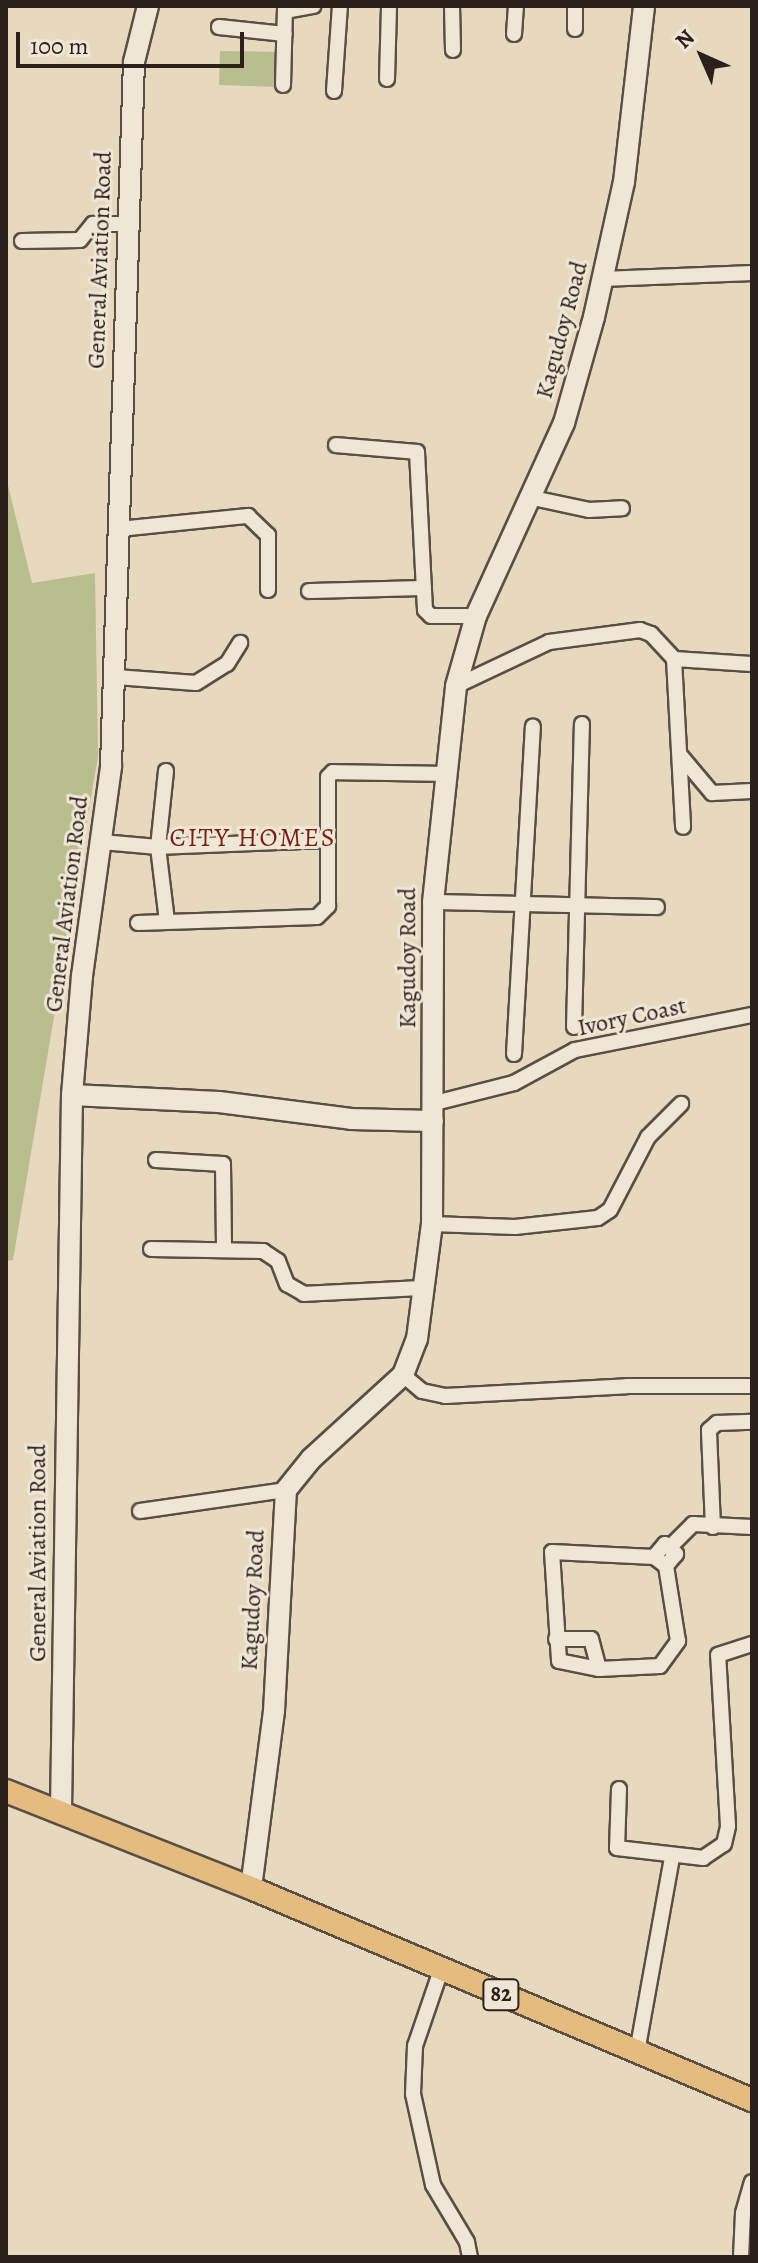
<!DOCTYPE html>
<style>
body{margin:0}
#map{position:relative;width:758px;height:2263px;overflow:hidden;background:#e7d9be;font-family:Alegreya,serif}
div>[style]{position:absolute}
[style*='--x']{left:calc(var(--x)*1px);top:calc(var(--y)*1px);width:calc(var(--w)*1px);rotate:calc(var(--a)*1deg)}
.green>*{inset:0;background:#b9be8f}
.roads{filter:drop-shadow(2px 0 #5b4e44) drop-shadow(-2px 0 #5b4e44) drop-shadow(0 2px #5b4e44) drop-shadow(0 -2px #5b4e44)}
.street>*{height:14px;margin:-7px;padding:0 7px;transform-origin:7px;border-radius:7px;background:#efe6d5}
.secondary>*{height:20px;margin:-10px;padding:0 10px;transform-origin:10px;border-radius:10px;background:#efe6d5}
.primary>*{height:22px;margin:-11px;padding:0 11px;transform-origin:11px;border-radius:11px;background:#e4bc7f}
span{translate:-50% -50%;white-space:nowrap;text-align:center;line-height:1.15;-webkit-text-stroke:6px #efe6d5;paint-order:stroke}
.shield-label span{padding:2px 6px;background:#efe6d5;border:2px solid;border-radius:6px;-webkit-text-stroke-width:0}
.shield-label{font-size:22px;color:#2c201b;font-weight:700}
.street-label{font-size:24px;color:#2c201b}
.neighbourhood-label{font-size:26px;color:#7a1f14;letter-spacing:2px}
.frame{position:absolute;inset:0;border:8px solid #2c201b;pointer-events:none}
.north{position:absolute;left:662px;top:16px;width:80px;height:80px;-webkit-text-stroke:6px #efe6d5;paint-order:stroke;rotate:315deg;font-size:22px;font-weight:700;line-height:32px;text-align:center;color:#2c201b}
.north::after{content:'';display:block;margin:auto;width:28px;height:36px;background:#2c201b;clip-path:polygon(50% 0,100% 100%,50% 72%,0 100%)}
.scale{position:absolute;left:16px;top:32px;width:228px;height:36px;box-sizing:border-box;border:4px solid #2c201b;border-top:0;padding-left:10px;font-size:24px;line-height:28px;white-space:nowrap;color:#2c201b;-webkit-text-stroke:6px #efe6d5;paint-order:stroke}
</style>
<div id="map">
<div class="green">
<i style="clip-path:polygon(220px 51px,278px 52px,277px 87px,219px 85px)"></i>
<i style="clip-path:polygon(6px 477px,32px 583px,95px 573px,98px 756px,13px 1260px,6px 1261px)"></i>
</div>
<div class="roads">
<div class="street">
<i style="--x:452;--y:6;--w:44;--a:88.7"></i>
<i style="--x:285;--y:11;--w:29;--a:-10"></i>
<i style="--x:219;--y:27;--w:66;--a:6.1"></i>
<i style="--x:575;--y:29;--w:23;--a:-90"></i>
<i style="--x:514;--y:34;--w:28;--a:-86"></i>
<i style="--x:387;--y:79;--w:73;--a:-88.4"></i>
<i style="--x:283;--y:85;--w:79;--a:-88.5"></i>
<i style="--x:334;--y:91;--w:85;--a:-86"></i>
<i style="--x:22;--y:241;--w:58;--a:-1"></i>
<i style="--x:80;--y:240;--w:21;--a:-51"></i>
<i style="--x:93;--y:224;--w:34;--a:0"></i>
<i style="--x:603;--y:279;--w:149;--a:-2.3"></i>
<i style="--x:336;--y:445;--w:81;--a:4.9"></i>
<i style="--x:417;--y:452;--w:158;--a:87.1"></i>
<i style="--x:425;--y:610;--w:8;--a:45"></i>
<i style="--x:431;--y:616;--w:45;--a:0"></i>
<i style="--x:533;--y:498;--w:57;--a:12.1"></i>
<i style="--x:589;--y:510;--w:33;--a:-3"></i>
<i style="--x:119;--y:529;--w:130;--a:-5.8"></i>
<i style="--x:248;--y:516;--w:28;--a:44"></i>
<i style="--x:268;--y:535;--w:55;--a:90"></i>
<i style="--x:309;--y:591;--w:115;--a:-1.5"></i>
<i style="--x:674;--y:659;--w:78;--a:3.7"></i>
<i style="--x:116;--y:677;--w:80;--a:4.3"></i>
<i style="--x:196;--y:683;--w:36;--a:-32"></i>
<i style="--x:227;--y:664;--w:25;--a:-58"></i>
<i style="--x:456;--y:686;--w:103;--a:-25.3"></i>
<i style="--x:549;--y:642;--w:92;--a:-7.5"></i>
<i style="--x:640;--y:630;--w:12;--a:20"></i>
<i style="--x:651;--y:634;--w:34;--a:47"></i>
<i style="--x:674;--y:659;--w:168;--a:86.9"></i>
<i style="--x:680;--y:755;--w:50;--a:49.9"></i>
<i style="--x:712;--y:793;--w:40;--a:-2.9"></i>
<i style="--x:166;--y:771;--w:76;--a:96"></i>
<i style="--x:158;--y:847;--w:75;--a:83.1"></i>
<i style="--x:102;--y:842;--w:56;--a:5.1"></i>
<i style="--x:158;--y:847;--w:168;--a:-2.4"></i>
<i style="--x:433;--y:902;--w:224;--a:1.3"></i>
<i style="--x:138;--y:923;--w:179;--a:-1.9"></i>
<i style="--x:317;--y:917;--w:16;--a:-45"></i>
<i style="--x:328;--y:906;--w:129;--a:-90"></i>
<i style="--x:328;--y:777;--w:7;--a:-45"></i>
<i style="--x:333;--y:772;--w:110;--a:1"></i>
<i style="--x:574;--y:1027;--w:303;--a:-88.5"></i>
<i style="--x:514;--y:1054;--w:328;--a:-86.7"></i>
<i style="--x:435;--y:1103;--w:81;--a:-14.2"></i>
<i style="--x:514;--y:1083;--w:69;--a:-28.4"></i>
<i style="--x:575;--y:1050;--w:180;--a:-11.2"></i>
<i style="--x:156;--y:1160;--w:67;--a:3.4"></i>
<i style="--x:223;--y:1164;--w:86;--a:89.3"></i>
<i style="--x:432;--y:1224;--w:83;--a:2.1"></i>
<i style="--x:515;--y:1227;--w:83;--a:-6.2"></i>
<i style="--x:598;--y:1218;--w:14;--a:-34"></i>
<i style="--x:610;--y:1210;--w:82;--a:-62.5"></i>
<i style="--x:648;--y:1137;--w:47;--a:-45"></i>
<i style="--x:151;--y:1249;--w:112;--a:1"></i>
<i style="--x:263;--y:1251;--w:18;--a:34"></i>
<i style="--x:278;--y:1261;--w:25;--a:69"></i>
<i style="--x:287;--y:1284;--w:20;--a:30"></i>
<i style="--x:304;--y:1294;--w:120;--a:-2.9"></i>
<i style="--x:403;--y:1375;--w:25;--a:40"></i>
<i style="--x:422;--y:1391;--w:24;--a:12"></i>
<i style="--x:445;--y:1396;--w:182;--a:-3.1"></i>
<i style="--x:627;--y:1386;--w:125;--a:0"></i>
<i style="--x:140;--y:1511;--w:148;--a:-8.2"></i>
<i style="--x:713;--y:1527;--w:97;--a:-92.4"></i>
<i style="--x:709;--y:1430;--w:11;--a:-41"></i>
<i style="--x:717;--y:1423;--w:35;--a:-2"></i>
<i style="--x:671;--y:1546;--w:31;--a:-45"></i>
<i style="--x:693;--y:1524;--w:59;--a:2.9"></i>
<i style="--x:654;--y:1557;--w:17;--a:-50"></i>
<i style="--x:665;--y:1544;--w:15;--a:42"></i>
<i style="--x:676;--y:1554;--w:16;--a:130"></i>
<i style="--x:666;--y:1566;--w:15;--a:-143"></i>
<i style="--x:654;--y:1557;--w:102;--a:-177.2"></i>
<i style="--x:552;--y:1552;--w:109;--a:86.3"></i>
<i style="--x:559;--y:1661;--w:41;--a:11.3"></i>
<i style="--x:599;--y:1669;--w:61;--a:-2.8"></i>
<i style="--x:660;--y:1666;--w:31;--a:-54"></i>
<i style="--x:678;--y:1641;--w:76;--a:-99.1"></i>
<i style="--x:556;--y:1639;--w:35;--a:0"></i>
<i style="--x:591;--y:1639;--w:31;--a:75"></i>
<i style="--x:619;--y:1789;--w:59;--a:91.9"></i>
<i style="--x:617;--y:1848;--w:87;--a:6.6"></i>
<i style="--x:703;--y:1858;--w:25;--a:-34"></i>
<i style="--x:724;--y:1844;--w:18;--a:-77"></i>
<i style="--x:728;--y:1826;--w:171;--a:-93.3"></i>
<i style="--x:718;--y:1655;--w:36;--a:-18"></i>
<i style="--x:441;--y:1970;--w:80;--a:108.9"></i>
<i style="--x:415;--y:2046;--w:48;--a:92.4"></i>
<i style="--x:413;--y:2094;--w:93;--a:77.6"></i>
<i style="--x:433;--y:2185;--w:66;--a:59.2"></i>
<i style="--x:467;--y:2242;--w:15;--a:79"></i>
<i style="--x:637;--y:2052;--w:198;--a:-79.8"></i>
<i style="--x:741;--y:2257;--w:44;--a:-87.4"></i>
<i style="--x:743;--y:2213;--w:32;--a:-74"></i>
</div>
<div class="secondary">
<i style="--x:72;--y:1095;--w:147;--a:2.7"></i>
<i style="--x:219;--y:1102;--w:133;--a:7.3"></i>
<i style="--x:351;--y:1119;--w:82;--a:1.4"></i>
<i style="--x:61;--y:1810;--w:715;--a:-89.12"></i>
<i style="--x:72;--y:1095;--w:119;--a:-85.2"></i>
<i style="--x:82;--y:976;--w:212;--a:-82.1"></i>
<i style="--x:111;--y:766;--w:704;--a:-88.13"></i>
<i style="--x:134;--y:62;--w:58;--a:-76"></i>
<i style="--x:251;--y:1888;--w:178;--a:-82.6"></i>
<i style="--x:274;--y:1711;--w:221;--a:-86.9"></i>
<i style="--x:286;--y:1490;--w:40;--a:-51"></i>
<i style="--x:311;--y:1459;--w:125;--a:-42.4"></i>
<i style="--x:403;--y:1375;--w:39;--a:-69"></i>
<i style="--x:417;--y:1339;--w:116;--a:-82.6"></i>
<i style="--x:432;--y:1224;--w:322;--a:-89.8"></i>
<i style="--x:433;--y:902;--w:217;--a:-83.9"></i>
<i style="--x:456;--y:686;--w:73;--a:-74.1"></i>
<i style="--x:476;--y:616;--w:212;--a:-65.5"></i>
<i style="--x:564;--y:423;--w:110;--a:-74.2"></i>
<i style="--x:594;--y:317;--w:138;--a:-77.5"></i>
<i style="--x:624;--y:182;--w:177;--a:-83.5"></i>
</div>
<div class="primary">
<i style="--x:6;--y:1791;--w:264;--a:21.6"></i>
<i style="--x:251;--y:1888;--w:544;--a:22.94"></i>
</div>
</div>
<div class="shield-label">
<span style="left:501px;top:1995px">82</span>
</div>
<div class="street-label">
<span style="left:100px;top:260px;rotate:-88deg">General Aviation Road</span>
<span style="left:562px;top:330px;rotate:-75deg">Kagudoy Road</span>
<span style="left:67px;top:904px;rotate:-83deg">General Aviation Road</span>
<span style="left:408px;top:958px;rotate:-90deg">Kagudoy Road</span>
<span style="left:632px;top:1017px;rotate:-12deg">Ivory Coast</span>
<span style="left:38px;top:1553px;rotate:-90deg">General Aviation Road</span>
<span style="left:253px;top:1600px;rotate:-87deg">Kagudoy Road</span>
</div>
<div class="neighbourhood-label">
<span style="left:253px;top:838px">CITY HOMES</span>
</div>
<div class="frame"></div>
<div class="north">N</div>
<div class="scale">100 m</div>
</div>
